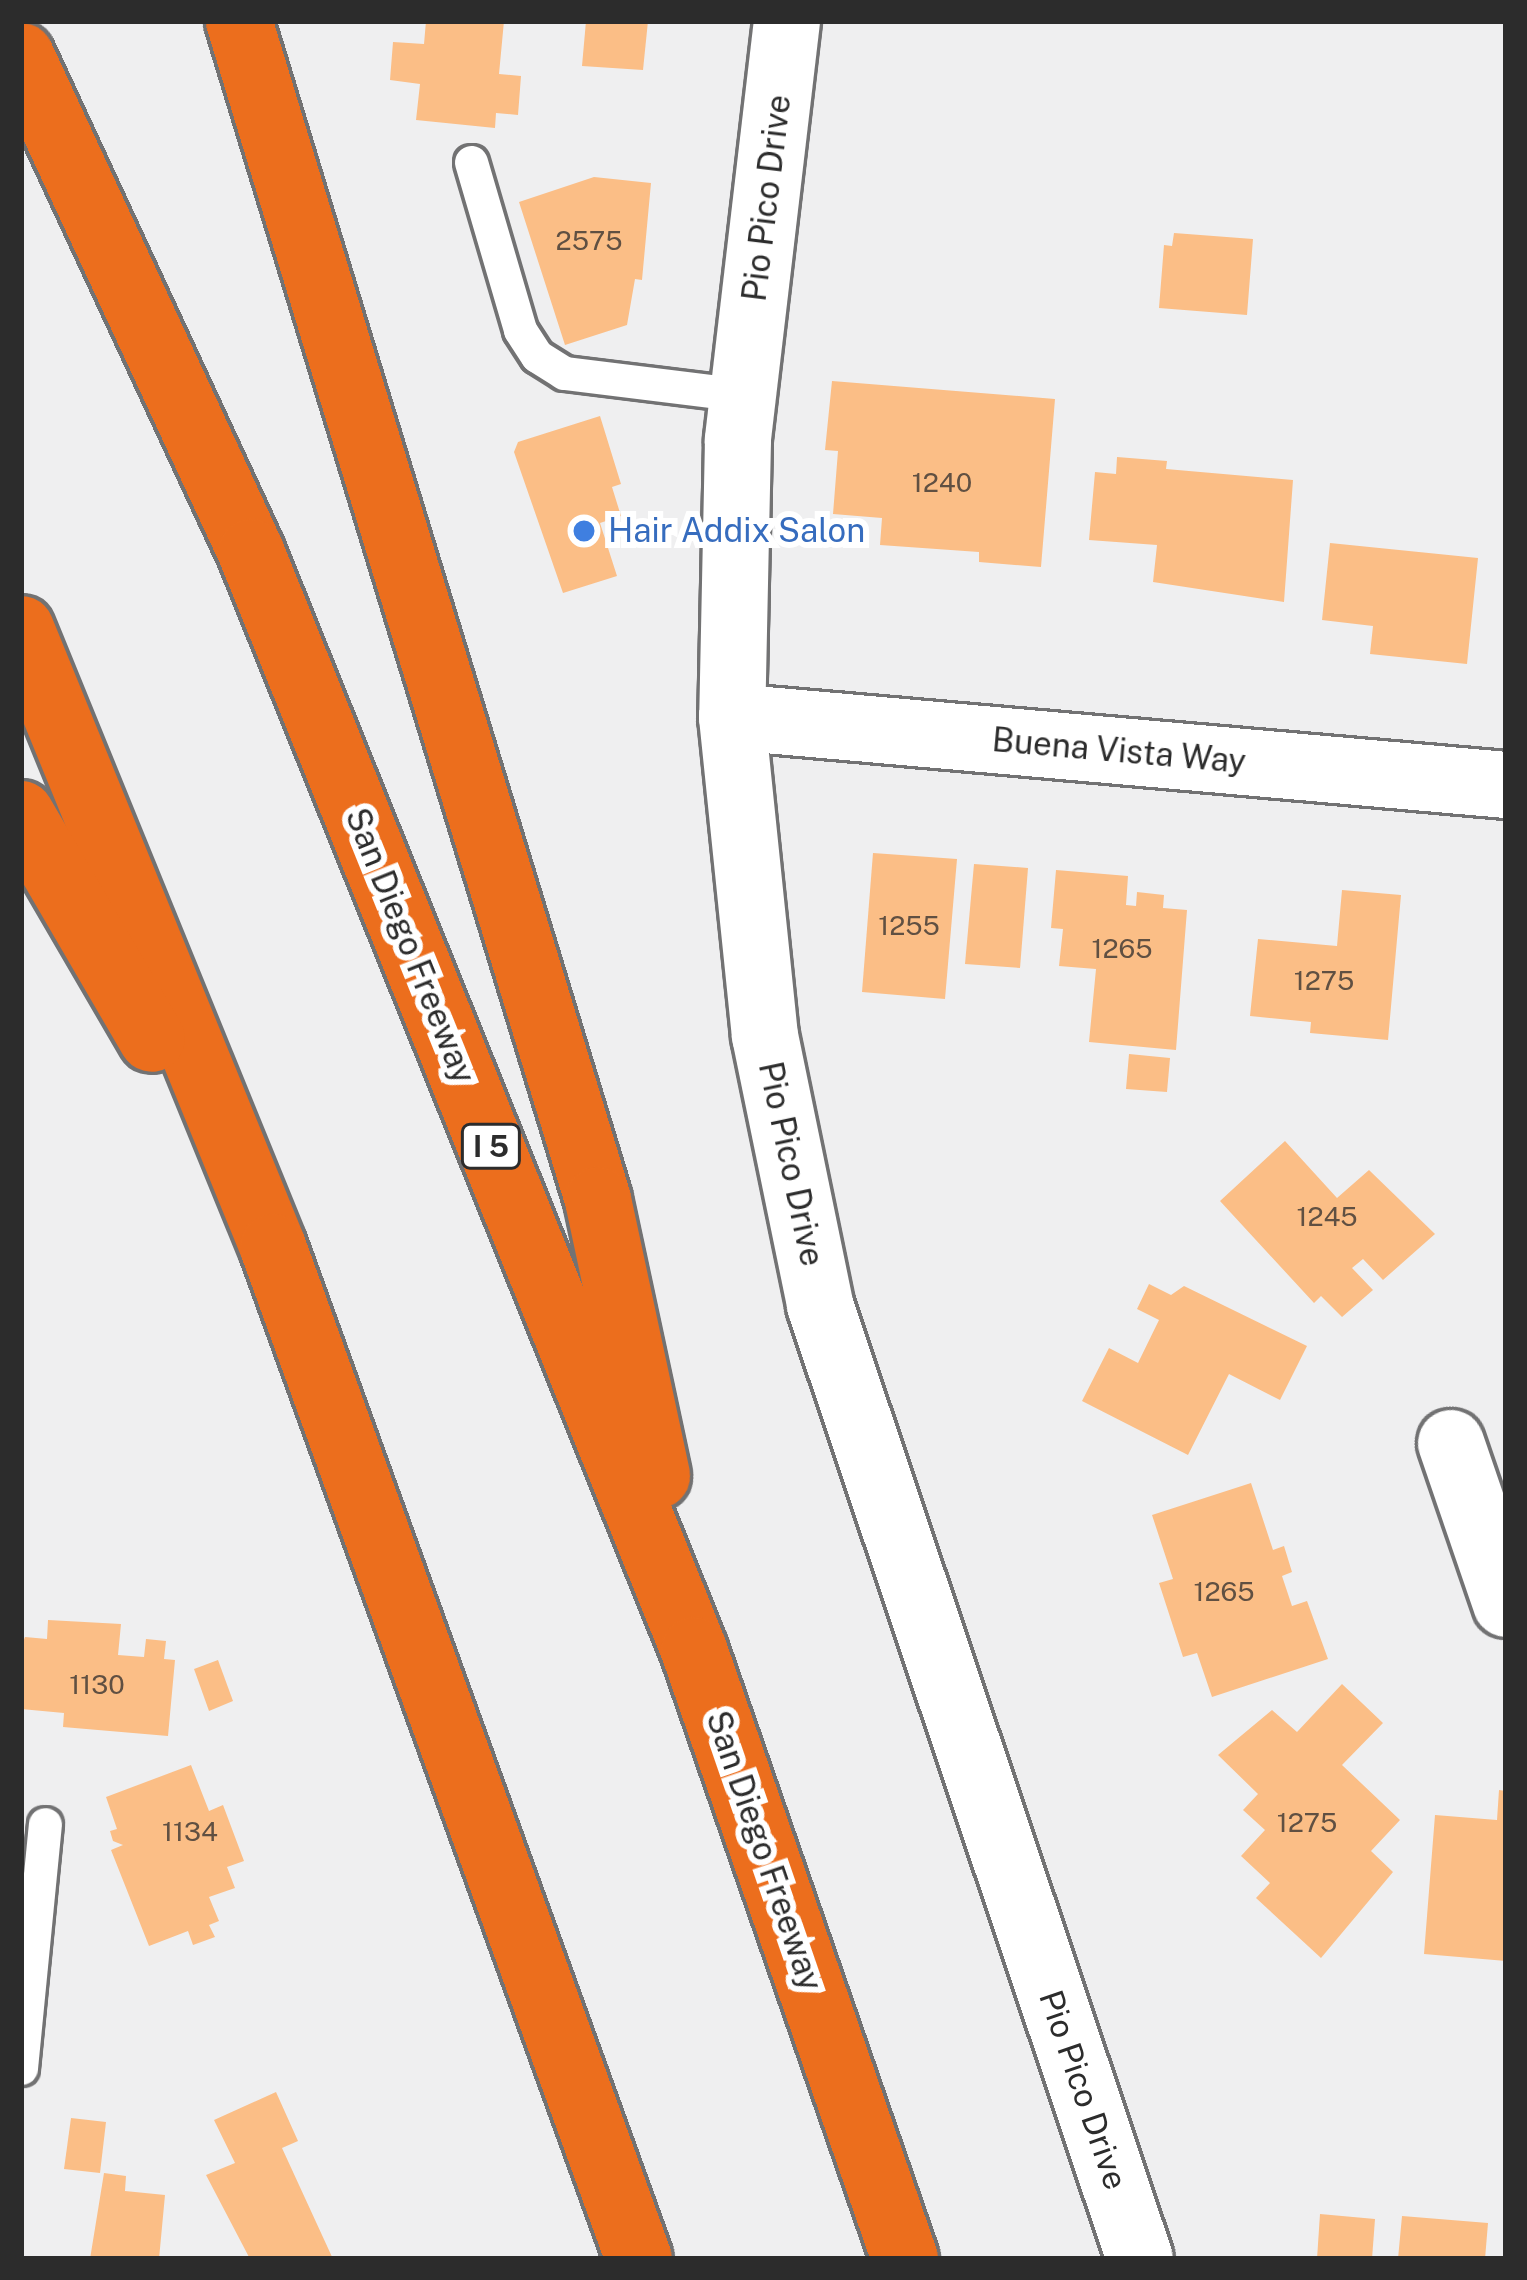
<!DOCTYPE html>
<style>
body{margin:0}
#map{position:relative;width:1527px;height:2280px;overflow:hidden;background:#efeff0;font-family:"Public Sans",sans-serif}
div>[style]{position:absolute}
[style*='--x']{left:calc(var(--x)*1px);top:calc(var(--y)*1px);width:calc(var(--w)*1px);rotate:calc(var(--a)*1deg)}
.building>*{inset:0;background:#fbbe86}
.roads{filter:drop-shadow(3px 0 #727273) drop-shadow(-3px 0 #727273) drop-shadow(0 3px #727273) drop-shadow(0 -3px #727273)}
.lane>*{height:33px;margin:-16.5px;padding:0 16.5px;transform-origin:16.5px;border-radius:16.5px;background:#fff}
.street>*{height:66px;margin:-33px;padding:0 33px;transform-origin:33px;border-radius:33px;background:#fff}
.secondary>*{height:66px;margin:-33px;padding:0 33px;transform-origin:33px;border-radius:33px;background:#fff}
.highway>*{height:66px;margin:-33px;padding:0 33px;transform-origin:33px;border-radius:33px;background:#ec6e1d}
.dots>*{width:33px;height:33px;translate:-50% -50%;box-sizing:border-box;border:6px solid #fff;border-radius:50%}
span{translate:-50% -50%;white-space:nowrap;text-align:center;line-height:1.15;-webkit-text-stroke:12px #fff;paint-order:stroke}
.number-label{font-size:27px;color:#605042}
.number-label span{-webkit-text-stroke-width:0}
.shield-label span{padding:3px 9px;background:#fff;border:3px solid;border-radius:9px;-webkit-text-stroke-width:0}
.shield-label{font-size:30px;color:#2c2c2c;font-weight:700}
.street-label{font-size:33px;color:#2c2c2c}
.shop-label{font-size:33px;color:#366cbe}
.left{translate:0 -50%;text-align:left}
.frame{position:absolute;inset:0;border:24px solid #2c2c2c;pointer-events:none}
</style>
<div id="map">
<div class="building">
<i style="clip-path:polygon(426px 21px,504px 21px,499px 74px,521px 76px,518px 115px,496px 113px,495px 128px,416px 120px,420px 84px,390px 80px,393px 42px,424px 44px)"></i>
<i style="clip-path:polygon(586px 21px,648px 21px,643px 70px,582px 66px)"></i>
<i style="clip-path:polygon(594px 177px,651px 183px,642px 280px,635px 279px,627px 325px,565px 345px,519px 202px)"></i>
<i style="clip-path:polygon(1174px 233px,1253px 239px,1247px 315px,1159px 308px,1164px 245px,1172px 246px)"></i>
<i style="clip-path:polygon(832px 381px,1055px 399px,1041px 567px,979px 562px,979px 552px,880px 545px,882px 518px,833px 514px,838px 451px,825px 450px)"></i>
<i style="clip-path:polygon(600px 416px,621px 484px,612px 487px,621px 516px,600px 523px,617px 576px,563px 593px,514px 452px,518px 442px)"></i>
<i style="clip-path:polygon(1117px 457px,1167px 461px,1166px 469px,1293px 480px,1284px 602px,1153px 582px,1157px 545px,1089px 540px,1095px 472px,1116px 474px)"></i>
<i style="clip-path:polygon(1330px 543px,1478px 558px,1467px 664px,1370px 654px,1373px 626px,1322px 620px)"></i>
<i style="clip-path:polygon(873px 853px,957px 859px,945px 999px,862px 992px)"></i>
<i style="clip-path:polygon(974px 864px,1028px 868px,1020px 968px,965px 964px)"></i>
<i style="clip-path:polygon(1056px 870px,1128px 876px,1126px 905px,1136px 906px,1137px 892px,1164px 895px,1163px 908px,1187px 910px,1176px 1050px,1089px 1042px,1096px 969px,1059px 966px,1063px 929px,1051px 928px)"></i>
<i style="clip-path:polygon(1342px 890px,1401px 895px,1388px 1040px,1310px 1033px,1311px 1022px,1250px 1016px,1258px 939px,1337px 946px)"></i>
<i style="clip-path:polygon(1129px 1054px,1170px 1058px,1167px 1092px,1126px 1089px)"></i>
<i style="clip-path:polygon(1285px 1141px,1337px 1198px,1369px 1170px,1435px 1234px,1383px 1280px,1363px 1259px,1352px 1268px,1373px 1290px,1342px 1317px,1321px 1296px,1314px 1303px,1220px 1201px)"></i>
<i style="clip-path:polygon(1149px 1284px,1171px 1295px,1184px 1286px,1307px 1346px,1280px 1400px,1229px 1374px,1188px 1455px,1082px 1401px,1109px 1348px,1138px 1363px,1159px 1320px,1137px 1309px)"></i>
<i style="clip-path:polygon(1251px 1483px,1273px 1550px,1284px 1546px,1292px 1572px,1282px 1576px,1292px 1606px,1307px 1601px,1328px 1659px,1212px 1697px,1197px 1653px,1183px 1657px,1159px 1583px,1173px 1579px,1152px 1515px)"></i>
<i style="clip-path:polygon(48px 1620px,121px 1624px,118px 1655px,144px 1657px,146px 1639px,166px 1641px,164px 1659px,175px 1660px,168px 1736px,63px 1727px,64px 1713px,21px 1709px,21px 1647px,25px 1637px,47px 1639px)"></i>
<i style="clip-path:polygon(218px 1660px,233px 1701px,209px 1711px,194px 1669px)"></i>
<i style="clip-path:polygon(1342px 1684px,1383px 1723px,1342px 1765px,1400px 1820px,1371px 1851px,1393px 1872px,1321px 1958px,1256px 1898px,1270px 1883px,1241px 1856px,1265px 1830px,1243px 1810px,1258px 1794px,1218px 1755px,1272px 1710px,1297px 1732px)"></i>
<i style="clip-path:polygon(191px 1765px,209px 1811px,223px 1805px,244px 1861px,227px 1867px,235px 1888px,209px 1897px,219px 1921px,209px 1925px,215px 1937px,193px 1945px,188px 1931px,149px 1946px,111px 1850px,123px 1845px,113px 1841px,110px 1831px,117px 1829px,106px 1797px)"></i>
<i style="clip-path:polygon(1499px 1790px,1506px 1791px,1506px 1961px,1424px 1954px,1435px 1815px,1497px 1820px)"></i>
<i style="clip-path:polygon(276px 2092px,298px 2141px,282px 2148px,333px 2259px,250px 2259px,206px 2175px,235px 2163px,214px 2120px)"></i>
<i style="clip-path:polygon(71px 2118px,106px 2122px,100px 2173px,64px 2169px)"></i>
<i style="clip-path:polygon(104px 2173px,126px 2176px,125px 2191px,165px 2195px,159px 2259px,90px 2259px)"></i>
<i style="clip-path:polygon(1320px 2214px,1375px 2219px,1372px 2259px,1317px 2259px)"></i>
<i style="clip-path:polygon(1402px 2216px,1488px 2223px,1485px 2259px,1398px 2259px)"></i>
</div>
<div class="roads">
<div class="lane">
<i style="--x:471;--y:162;--w:175;--a:73.7"></i>
<i style="--x:520;--y:330;--w:31;--a:57"></i>
<i style="--x:537;--y:356;--w:32;--a:32"></i>
<i style="--x:564;--y:373;--w:181;--a:7"></i>
<i style="--x:21;--y:2068;--w:245;--a:-84.4"></i>
</div>
<div class="street">
<i style="--x:732;--y:717;--w:777;--a:5.02"></i>
<i style="--x:1451;--y:1443;--w:170;--a:71.1"></i>
</div>
<div class="secondary">
<i style="--x:787;--y:21;--w:422;--a:96.7"></i>
<i style="--x:738;--y:440;--w:277;--a:91.2"></i>
<i style="--x:732;--y:717;--w:321;--a:84.1"></i>
<i style="--x:765;--y:1036;--w:275;--a:78.4"></i>
<i style="--x:820;--y:1305;--w:1006;--a:71.46"></i>
</div>
<div class="highway">
<i style="--x:239;--y:21;--w:1232;--a:73.06"></i>
<i style="--x:598;--y:1200;--w:282;--a:77.9"></i>
<i style="--x:21;--y:56;--w:547;--a:65.12"></i>
<i style="--x:251;--y:552;--w:1184;--a:68.03"></i>
<i style="--x:694;--y:1650;--w:645;--a:70.89"></i>
<i style="--x:21;--y:629;--w:667;--a:67.82"></i>
<i style="--x:273;--y:1247;--w:1076;--a:70.12"></i>
<i style="--x:21;--y:814;--w:260;--a:59.8"></i>
</div>
</div>
<div class="dots">
<i style="left:584px;top:531px;background:#3f7fe0"></i>
</div>
<div class="number-label">
<span style="left:589px;top:241px">2575</span>
<span style="left:942px;top:483px">1240</span>
<span style="left:909px;top:926px">1255</span>
<span style="left:1122px;top:949px">1265</span>
<span style="left:1324px;top:981px">1275</span>
<span style="left:1327px;top:1217px">1245</span>
<span style="left:1224px;top:1592px">1265</span>
<span style="left:97px;top:1685px">1130</span>
<span style="left:1307px;top:1823px">1275</span>
<span style="left:190px;top:1832px">1134</span>
</div>
<div class="shield-label">
<span style="left:491px;top:1146px">I 5</span>
</div>
<div class="street-label">
<span style="left:767px;top:198px;rotate:-83deg">Pio Pico Drive</span>
<span style="left:1119px;top:751px;rotate:5deg">Buena Vista Way</span>
<span style="left:410px;top:946px;rotate:68deg">San Diego Freeway</span>
<span style="left:791px;top:1164px;rotate:78deg">Pio Pico Drive</span>
<span style="left:764px;top:1851px;rotate:71deg">San Diego Freeway</span>
<span style="left:1083px;top:2090px;rotate:71deg">Pio Pico Drive</span>
</div>
<div class="shop-label">
<span class="left" style="left:608px;top:531px">Hair Addix Salon</span>
</div>
<div class="frame"></div>
</div>
